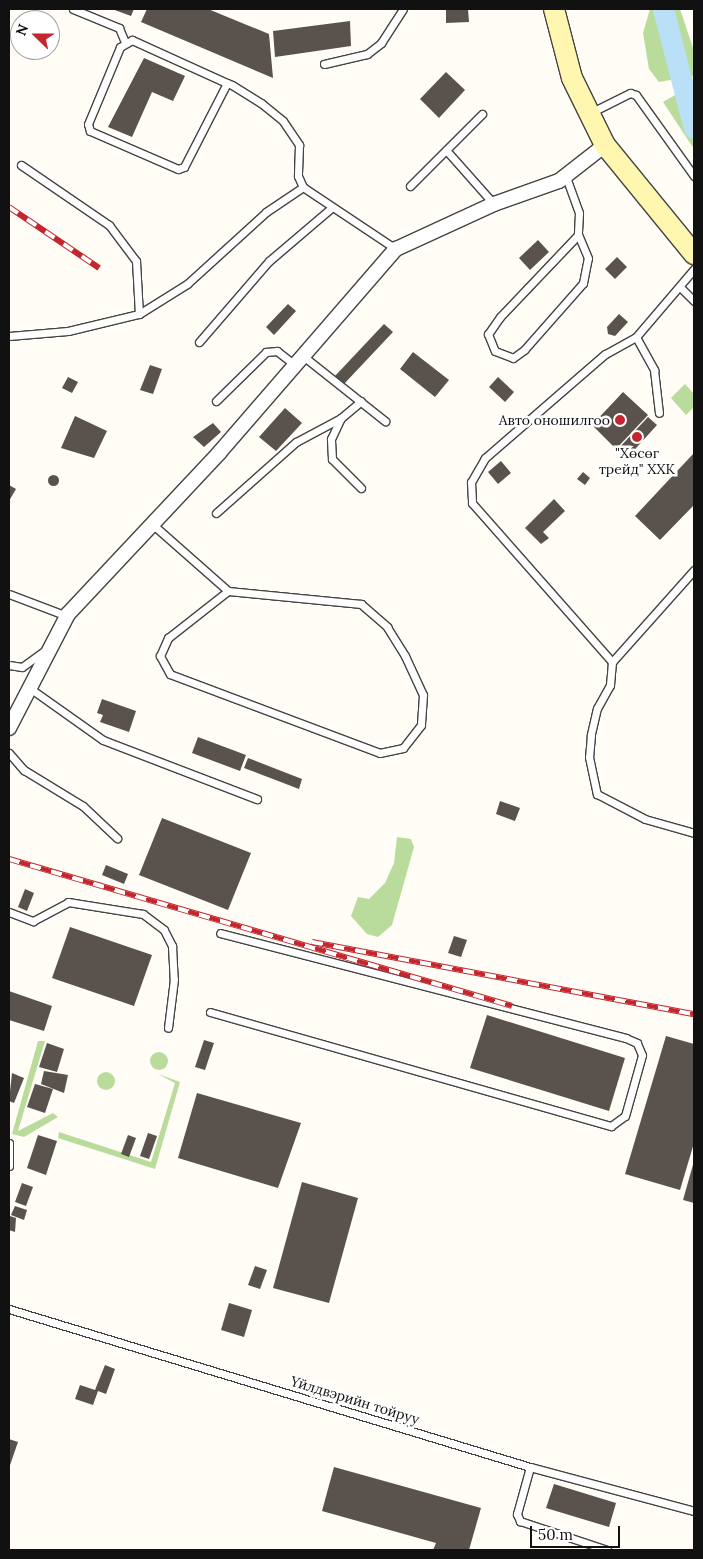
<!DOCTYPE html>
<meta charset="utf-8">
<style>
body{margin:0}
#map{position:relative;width:703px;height:1559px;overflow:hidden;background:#fffdf5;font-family:Lora,serif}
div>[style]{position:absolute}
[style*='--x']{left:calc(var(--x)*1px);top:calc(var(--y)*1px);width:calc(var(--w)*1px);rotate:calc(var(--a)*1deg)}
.forest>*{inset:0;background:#b9dc9c}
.round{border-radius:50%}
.river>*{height:21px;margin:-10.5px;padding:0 10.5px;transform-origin:10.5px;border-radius:10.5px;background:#b9e0f7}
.building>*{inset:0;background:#5a524d}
.roads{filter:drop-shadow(1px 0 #444) drop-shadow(-1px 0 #444) drop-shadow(0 1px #444) drop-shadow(0 -1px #444)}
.lane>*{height:7px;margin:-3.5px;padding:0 3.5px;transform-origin:3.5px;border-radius:3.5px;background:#fff}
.street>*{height:14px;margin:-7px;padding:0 7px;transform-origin:7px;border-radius:7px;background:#fff}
.secondary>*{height:20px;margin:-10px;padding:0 10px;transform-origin:10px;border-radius:10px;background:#fff6b0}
.rail>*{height:5.5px;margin-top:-2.75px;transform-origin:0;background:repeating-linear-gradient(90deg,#fff 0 11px,#c4262e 0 22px);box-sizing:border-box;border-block:1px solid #c4262e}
.dots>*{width:14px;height:14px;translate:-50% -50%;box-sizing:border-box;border:2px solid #fff;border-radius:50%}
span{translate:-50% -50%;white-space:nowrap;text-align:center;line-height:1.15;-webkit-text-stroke:5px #fff;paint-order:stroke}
.poi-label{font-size:14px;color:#111}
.right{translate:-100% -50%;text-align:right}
.street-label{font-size:14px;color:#111}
.frame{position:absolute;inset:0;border:10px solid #111;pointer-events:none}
.north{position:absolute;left:10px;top:10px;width:50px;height:50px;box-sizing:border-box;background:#fff;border:1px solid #a0a0a0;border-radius:50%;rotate:292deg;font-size:14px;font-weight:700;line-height:20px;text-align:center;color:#111}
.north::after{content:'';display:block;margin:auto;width:18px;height:22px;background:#c4262e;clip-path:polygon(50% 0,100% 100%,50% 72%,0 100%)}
.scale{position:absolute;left:530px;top:1526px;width:90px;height:22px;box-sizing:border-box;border:2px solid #111;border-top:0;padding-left:6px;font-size:15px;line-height:18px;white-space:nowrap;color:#111;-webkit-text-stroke:4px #fff;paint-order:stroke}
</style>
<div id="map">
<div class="forest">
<i style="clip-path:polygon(650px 9px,680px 9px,694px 51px,694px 76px,659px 82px,649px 69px,643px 33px)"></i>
<i style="clip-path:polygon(682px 91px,694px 100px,694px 149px,663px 102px)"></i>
<i style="clip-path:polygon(685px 384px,694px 394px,694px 407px,686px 415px,671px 398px)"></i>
<i style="clip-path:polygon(397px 837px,411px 839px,414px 847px,392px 925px,378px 937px,367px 934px,351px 916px,358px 897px,369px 899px,385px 883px,394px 863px)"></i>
<i style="clip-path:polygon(38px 1041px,45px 1041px,18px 1131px,53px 1113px,58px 1117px,24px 1137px,12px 1134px)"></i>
<i class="round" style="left:150px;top:1052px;width:18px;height:18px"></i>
<i class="round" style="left:97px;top:1072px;width:18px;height:18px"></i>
<i style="clip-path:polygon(158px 1074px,180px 1082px,155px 1169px,58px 1138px,59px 1132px,151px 1162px,175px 1083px)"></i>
</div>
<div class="river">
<i style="--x:663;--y:9;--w:123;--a:75.4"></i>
</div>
<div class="building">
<i style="clip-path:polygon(112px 9px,134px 9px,131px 16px)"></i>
<i style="clip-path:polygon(147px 9px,208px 9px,269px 34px,273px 78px,141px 22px)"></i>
<i style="clip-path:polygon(446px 9px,468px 9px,469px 22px,446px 23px)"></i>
<i style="clip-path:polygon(350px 21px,351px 46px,275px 57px,273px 31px)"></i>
<i style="clip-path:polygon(144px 58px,185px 76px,173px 101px,152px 92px,132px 137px,108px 127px)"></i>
<i style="clip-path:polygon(446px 72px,465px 90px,439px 118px,420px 99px)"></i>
<i style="clip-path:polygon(538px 240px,549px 252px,530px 270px,519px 258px)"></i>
<i style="clip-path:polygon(617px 257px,627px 267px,615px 279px,605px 269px)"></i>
<i style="clip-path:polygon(288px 304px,296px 311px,274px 335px,266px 327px)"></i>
<i style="clip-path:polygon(619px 314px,628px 322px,615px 336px,608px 334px,607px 327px)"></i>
<i style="clip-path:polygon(384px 324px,393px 332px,344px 384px,335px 376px)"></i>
<i style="clip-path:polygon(413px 352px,449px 380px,435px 397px,400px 369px)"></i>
<i style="clip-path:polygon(150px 365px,162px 369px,153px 394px,140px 390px)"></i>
<i style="clip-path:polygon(68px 377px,78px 382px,72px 393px,62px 388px)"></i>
<i style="clip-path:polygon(498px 377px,514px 392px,505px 402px,489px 387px)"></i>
<i style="clip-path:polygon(623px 392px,648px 415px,616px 449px,592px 425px)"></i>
<i style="clip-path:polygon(285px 408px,302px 423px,276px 451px,259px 437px)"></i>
<i style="clip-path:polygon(75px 416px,107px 431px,94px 458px,61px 448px)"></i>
<i style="clip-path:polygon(648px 417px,657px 425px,627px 458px,618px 449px)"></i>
<i style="clip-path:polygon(213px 423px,221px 432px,204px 447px,193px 437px)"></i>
<i style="clip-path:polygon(694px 453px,694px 505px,660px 540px,635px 516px)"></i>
<i style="clip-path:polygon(501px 461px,511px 473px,498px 484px,488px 472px)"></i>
<i style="clip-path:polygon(583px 472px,590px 478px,585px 485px,577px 479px)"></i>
<i class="round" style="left:47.5px;top:474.5px;width:11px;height:11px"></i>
<i style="clip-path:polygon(9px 485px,16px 489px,9px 501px)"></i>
<i style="clip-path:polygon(554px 499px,565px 511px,543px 532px,549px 538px,541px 544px,525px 528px)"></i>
<i style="clip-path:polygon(102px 699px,136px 711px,129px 732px,100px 722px,103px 715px,97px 713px)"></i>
<i style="clip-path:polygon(198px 737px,246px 755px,240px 771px,192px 753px)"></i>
<i style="clip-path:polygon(248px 758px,302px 779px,299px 789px,244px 768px)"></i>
<i style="clip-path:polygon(500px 801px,520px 808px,515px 821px,496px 814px)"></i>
<i style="clip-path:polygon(162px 818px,251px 853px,228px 910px,139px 875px)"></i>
<i style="clip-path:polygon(106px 865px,128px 874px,124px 884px,102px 875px)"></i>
<i style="clip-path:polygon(25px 889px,34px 893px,27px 911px,18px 907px)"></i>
<i style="clip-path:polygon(70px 927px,152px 955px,134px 1006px,52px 978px)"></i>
<i style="clip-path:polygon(454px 936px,467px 940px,461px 957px,448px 953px)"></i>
<i style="clip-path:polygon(9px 991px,52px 1006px,44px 1031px,9px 1020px)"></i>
<i style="clip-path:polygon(487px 1015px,625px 1058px,609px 1111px,470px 1068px)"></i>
<i style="clip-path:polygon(666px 1036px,694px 1044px,694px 1143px,680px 1190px,625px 1174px)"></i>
<i style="clip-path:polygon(204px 1040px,214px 1043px,205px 1070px,195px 1067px)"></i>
<i style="clip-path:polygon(47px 1043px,64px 1049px,57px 1072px,39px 1067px)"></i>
<i style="clip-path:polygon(44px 1071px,68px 1075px,64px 1093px,41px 1084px)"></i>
<i style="clip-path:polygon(12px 1073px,24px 1078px,14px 1103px,9px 1101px)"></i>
<i style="clip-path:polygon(35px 1084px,53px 1089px,45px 1113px,27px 1107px)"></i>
<i style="clip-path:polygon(197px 1093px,301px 1123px,278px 1188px,178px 1158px)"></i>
<i style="clip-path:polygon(148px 1133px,157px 1136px,149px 1159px,140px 1156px)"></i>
<i style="clip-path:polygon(38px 1135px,57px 1141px,46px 1175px,27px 1168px)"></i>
<i style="clip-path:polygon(128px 1135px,136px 1138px,129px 1157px,121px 1154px)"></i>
<i style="clip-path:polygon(694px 1161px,694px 1203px,683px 1200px)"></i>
<i style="clip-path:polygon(302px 1182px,358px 1198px,329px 1303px,273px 1288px)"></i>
<i style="clip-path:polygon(22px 1183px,33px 1187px,26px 1206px,15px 1202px)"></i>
<i style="clip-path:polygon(15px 1206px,27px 1210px,24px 1220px,11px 1215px)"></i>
<i style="clip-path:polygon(10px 1216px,16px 1218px,15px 1232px,9px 1230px)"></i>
<i style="clip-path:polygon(255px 1266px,267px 1270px,260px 1289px,248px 1285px)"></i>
<i style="clip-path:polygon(229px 1303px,252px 1310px,244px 1337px,221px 1330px)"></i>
<i style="clip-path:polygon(105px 1365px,115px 1369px,106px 1394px,98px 1391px,93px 1405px,75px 1399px,80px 1385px,95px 1390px)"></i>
<i style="clip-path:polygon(9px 1439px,18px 1442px,9px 1468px)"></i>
<i style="clip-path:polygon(334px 1467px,481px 1508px,469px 1550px,433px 1550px,436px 1543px,322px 1511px)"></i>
<i style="clip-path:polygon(554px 1484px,616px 1503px,609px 1527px,546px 1508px)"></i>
</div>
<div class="roads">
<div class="lane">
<i style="--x:73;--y:9;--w:50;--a:22.4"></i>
<i style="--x:119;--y:28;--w:15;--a:67"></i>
<i style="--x:324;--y:64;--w:44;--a:-13.1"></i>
<i style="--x:367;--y:54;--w:18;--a:-38"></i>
<i style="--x:381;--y:43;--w:40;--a:-57.1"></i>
<i style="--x:227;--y:83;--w:94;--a:117.1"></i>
<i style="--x:184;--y:167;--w:6;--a:162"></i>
<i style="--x:178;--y:169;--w:96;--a:-156.6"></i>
<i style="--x:90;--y:131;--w:7;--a:-106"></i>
<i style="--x:88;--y:124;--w:83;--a:-67.4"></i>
<i style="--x:120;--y:47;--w:14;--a:-30"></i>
<i style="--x:132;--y:40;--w:104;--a:24.4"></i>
<i style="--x:227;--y:83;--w:5;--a:22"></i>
<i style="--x:232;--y:85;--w:34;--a:32"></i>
<i style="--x:261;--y:103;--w:28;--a:39"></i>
<i style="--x:283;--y:121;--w:29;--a:56"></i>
<i style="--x:299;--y:145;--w:31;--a:92"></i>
<i style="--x:298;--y:176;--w:12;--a:66"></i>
<i style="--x:303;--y:187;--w:112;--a:33.7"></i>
<i style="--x:590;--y:113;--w:45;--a:-26.6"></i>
<i style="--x:630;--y:93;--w:6;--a:18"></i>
<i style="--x:636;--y:95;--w:100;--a:54.4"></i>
<i style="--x:446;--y:150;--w:72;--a:48.4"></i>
<i style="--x:21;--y:165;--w:107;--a:34.3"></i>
<i style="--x:109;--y:225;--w:45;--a:53.1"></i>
<i style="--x:136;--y:261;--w:53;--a:86.8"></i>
<i style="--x:566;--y:177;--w:38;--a:70"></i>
<i style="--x:579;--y:213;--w:22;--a:93"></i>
<i style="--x:578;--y:235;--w:113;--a:133.6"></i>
<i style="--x:500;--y:317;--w:21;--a:125"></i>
<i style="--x:488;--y:334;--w:18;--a:68"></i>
<i style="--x:495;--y:351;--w:19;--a:21"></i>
<i style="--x:513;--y:358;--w:14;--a:-36"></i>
<i style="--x:524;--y:350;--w:89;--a:-48.6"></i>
<i style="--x:583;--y:283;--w:25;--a:-79"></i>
<i style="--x:588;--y:258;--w:25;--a:-113"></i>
<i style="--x:410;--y:186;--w:102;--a:-45"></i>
<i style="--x:694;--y:269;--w:89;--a:130.5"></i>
<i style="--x:636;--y:337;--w:35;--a:151"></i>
<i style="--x:605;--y:354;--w:159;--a:139.1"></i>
<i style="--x:485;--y:458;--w:28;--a:120"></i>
<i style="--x:471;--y:482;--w:21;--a:87"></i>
<i style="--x:472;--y:503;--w:212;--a:48.6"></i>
<i style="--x:612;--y:662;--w:23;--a:95"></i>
<i style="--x:610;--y:685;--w:26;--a:119"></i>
<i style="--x:597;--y:708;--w:28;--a:103"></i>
<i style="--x:591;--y:735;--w:22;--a:95"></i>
<i style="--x:589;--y:757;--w:38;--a:78"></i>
<i style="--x:597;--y:794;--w:54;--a:27.5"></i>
<i style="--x:645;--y:819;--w:51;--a:15.9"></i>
<i style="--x:680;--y:287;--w:20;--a:45"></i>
<i style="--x:9;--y:336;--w:59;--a:-4.8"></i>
<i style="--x:68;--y:331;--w:73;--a:-13.5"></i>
<i style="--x:139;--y:314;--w:57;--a:-32"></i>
<i style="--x:187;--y:284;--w:107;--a:-42.3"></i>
<i style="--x:266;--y:212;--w:45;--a:-34"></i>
<i style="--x:636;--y:337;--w:38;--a:61"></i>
<i style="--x:654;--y:370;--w:43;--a:83.4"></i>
<i style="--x:199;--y:342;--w:107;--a:-49.2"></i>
<i style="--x:269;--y:261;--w:80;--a:-40.4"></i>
<i style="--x:303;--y:356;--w:105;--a:38.4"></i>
<i style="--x:216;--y:401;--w:70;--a:-44.4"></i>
<i style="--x:266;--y:352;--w:11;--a:-5"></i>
<i style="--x:277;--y:351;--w:23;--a:38"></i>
<i style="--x:361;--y:488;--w:41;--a:-135"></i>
<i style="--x:332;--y:459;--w:20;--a:-93"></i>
<i style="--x:331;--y:439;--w:23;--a:-65"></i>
<i style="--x:341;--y:418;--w:26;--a:-40"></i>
<i style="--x:216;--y:513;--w:107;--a:-41.6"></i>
<i style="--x:296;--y:442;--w:51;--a:-28.1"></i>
<i style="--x:151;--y:523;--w:103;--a:41.4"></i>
<i style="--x:228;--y:591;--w:134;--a:5.6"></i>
<i style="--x:361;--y:604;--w:35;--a:41"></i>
<i style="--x:387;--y:627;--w:34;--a:58"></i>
<i style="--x:405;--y:656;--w:43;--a:65.2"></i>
<i style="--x:423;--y:695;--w:30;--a:94"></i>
<i style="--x:421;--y:725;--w:29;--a:128"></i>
<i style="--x:403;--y:748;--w:24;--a:168"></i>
<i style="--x:380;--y:753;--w:224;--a:-159.4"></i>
<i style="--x:170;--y:674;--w:21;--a:-119"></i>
<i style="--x:160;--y:656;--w:20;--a:-66"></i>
<i style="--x:168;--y:638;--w:76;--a:-38.1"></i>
<i style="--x:9;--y:594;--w:62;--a:20.8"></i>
<i style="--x:612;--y:662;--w:123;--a:-48.3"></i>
<i style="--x:9;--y:665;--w:13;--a:9"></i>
<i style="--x:22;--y:667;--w:26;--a:-36"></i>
<i style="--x:31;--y:689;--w:88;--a:35.3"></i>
<i style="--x:103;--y:740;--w:165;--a:21"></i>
<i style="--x:9;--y:753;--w:23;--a:49"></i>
<i style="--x:24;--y:770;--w:69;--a:31.4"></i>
<i style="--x:83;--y:806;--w:47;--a:43.3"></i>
<i style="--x:9;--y:912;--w:26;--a:21"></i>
<i style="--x:33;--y:921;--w:40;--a:-28"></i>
<i style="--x:68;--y:902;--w:76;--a:9.1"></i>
<i style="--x:143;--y:914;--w:26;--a:37"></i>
<i style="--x:164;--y:930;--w:18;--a:63"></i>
<i style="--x:172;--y:946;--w:33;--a:87"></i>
<i style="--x:174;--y:979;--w:49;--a:97"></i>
<i style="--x:210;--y:1012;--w:417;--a:15.9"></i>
<i style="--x:611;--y:1126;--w:17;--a:-36"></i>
<i style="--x:625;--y:1116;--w:63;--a:-74.4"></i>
<i style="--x:642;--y:1055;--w:13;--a:-113"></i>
<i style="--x:637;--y:1043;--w:12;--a:-156"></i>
<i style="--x:626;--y:1038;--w:419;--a:-165.5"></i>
<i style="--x:9;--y:1143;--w:23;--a:90"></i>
<i style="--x:9;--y:1309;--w:544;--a:16.87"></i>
<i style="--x:530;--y:1467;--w:170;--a:15"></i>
<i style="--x:530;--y:1467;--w:49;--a:105.5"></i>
<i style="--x:517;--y:1514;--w:8;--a:67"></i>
<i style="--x:520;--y:1521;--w:92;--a:18.4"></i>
</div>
<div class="street">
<i style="--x:9;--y:728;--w:128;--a:-62.6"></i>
<i style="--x:68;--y:614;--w:221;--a:-46.8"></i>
<i style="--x:219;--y:453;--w:270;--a:-49.1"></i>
<i style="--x:396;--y:249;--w:108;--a:-24.7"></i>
<i style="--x:494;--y:204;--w:69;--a:-19.5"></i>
<i style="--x:559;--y:181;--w:58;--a:-38"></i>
</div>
<div class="secondary">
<i style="--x:554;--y:9;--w:71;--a:75.4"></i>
<i style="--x:572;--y:78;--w:75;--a:63.8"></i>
<i style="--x:605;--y:145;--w:141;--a:50.8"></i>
</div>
</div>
<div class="rail">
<i style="--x:9;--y:207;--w:109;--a:34.1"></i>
<i style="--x:9;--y:859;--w:524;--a:16.29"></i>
<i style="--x:312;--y:942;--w:389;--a:10.7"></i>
</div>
<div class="dots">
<i style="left:620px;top:420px;background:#c4262e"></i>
<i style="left:637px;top:437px;background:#c4262e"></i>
</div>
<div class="poi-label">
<span class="right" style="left:610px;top:420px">Авто оношилгоо</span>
<span style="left:637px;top:461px">"Хөсөг<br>трейд" ХХК</span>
</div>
<div class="street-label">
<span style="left:355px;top:1400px;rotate:17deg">Үйлдвэрийн тойруу</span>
</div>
<div class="frame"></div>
<div class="north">N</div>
<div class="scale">50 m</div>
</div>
